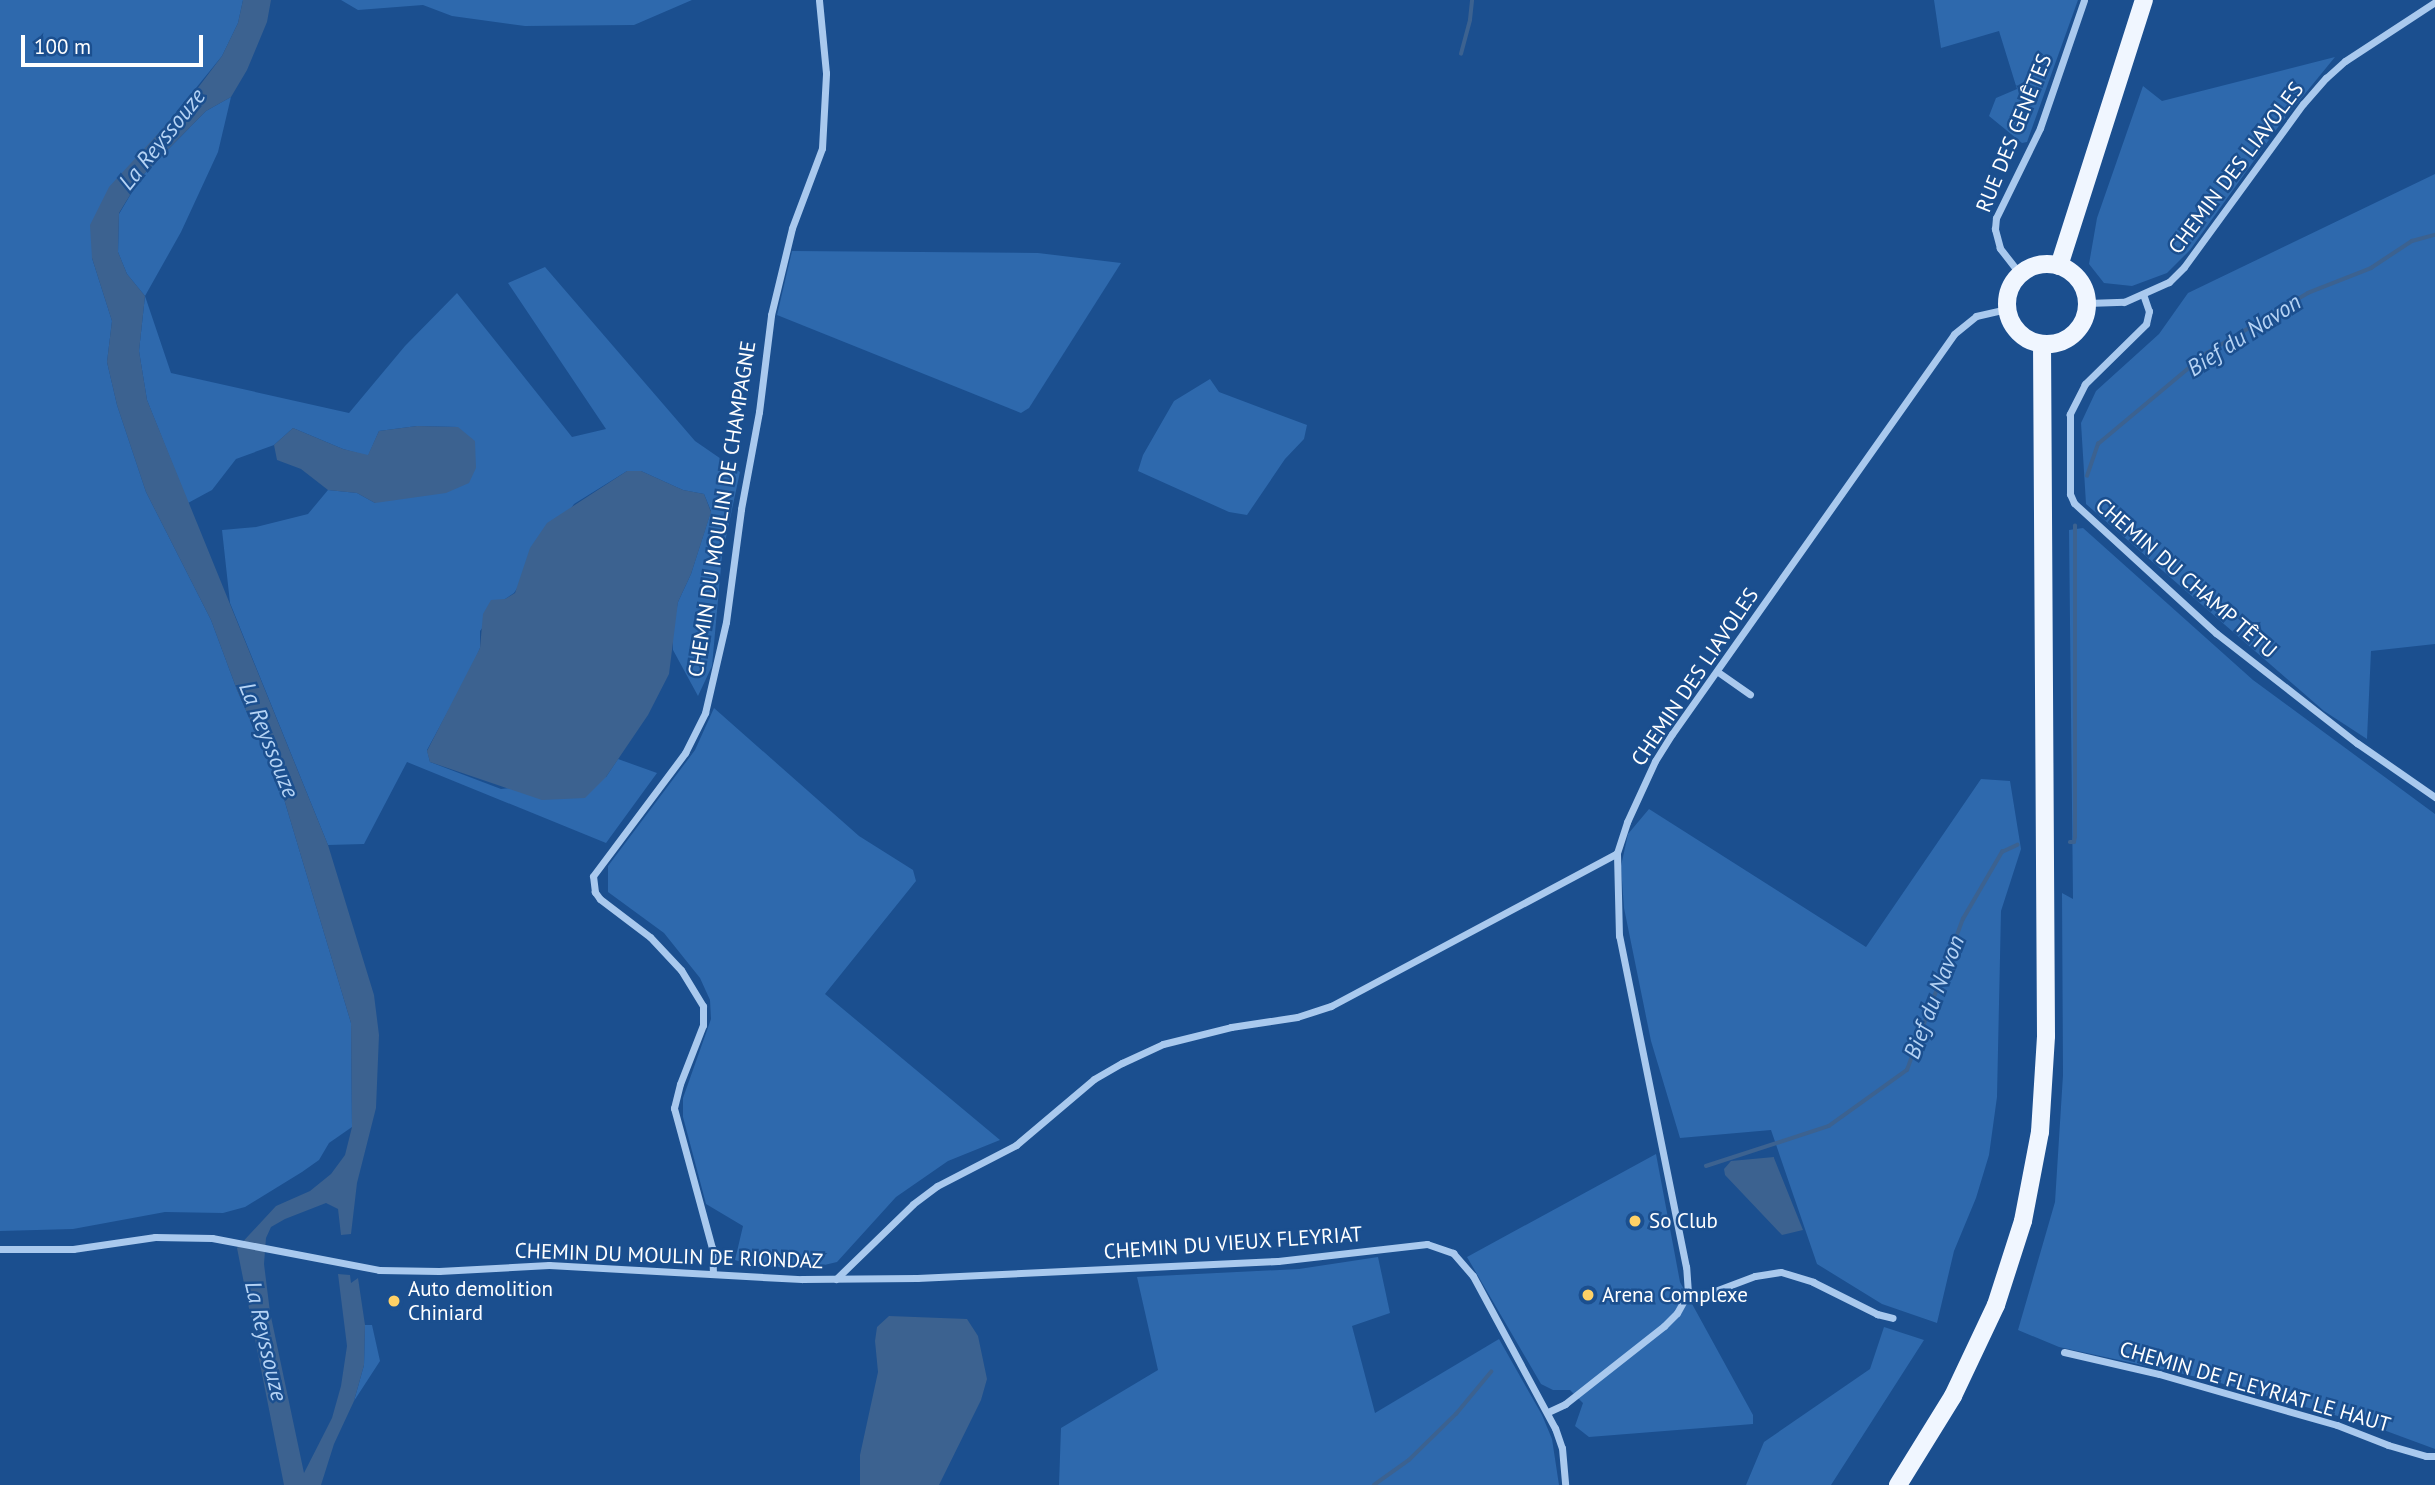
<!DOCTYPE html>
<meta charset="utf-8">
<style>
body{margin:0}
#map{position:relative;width:2435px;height:1485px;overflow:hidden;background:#1b4f8f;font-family:"PT Sans",sans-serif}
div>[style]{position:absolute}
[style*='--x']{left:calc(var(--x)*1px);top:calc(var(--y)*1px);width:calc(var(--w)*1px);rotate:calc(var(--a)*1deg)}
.green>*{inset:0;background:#2e69ad}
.water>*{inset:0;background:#3c6290}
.stream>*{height:3.5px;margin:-1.75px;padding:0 1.75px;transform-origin:1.75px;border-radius:1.75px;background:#3c6290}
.minor>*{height:7px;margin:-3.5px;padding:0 3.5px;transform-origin:3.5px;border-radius:3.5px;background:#a9c9ee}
.primary>*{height:18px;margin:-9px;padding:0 9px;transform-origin:9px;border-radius:9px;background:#f0f6ff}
.primary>.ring{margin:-9px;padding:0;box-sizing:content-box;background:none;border:18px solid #f0f6ff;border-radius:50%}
.dots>*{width:19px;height:19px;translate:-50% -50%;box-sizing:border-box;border:4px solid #1b4f8f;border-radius:50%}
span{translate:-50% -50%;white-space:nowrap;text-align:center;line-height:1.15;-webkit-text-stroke:5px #1b4f8f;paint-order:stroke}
.street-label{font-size:21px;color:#fff}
.poi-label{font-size:21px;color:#fff}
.left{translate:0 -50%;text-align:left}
.water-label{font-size:23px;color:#b5d3f5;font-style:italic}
.scale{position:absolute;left:21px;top:35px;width:182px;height:32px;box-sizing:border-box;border:4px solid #fff;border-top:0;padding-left:9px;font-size:21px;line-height:24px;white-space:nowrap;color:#fff;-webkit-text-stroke:5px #1b4f8f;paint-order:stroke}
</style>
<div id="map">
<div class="green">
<i style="clip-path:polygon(0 0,243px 0,238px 23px,222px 56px,157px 136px,92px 258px,112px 321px,107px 362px,117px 405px,146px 492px,211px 620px,237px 690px,281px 789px,351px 1023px,352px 1127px,329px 1143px,319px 1160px,302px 1172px,245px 1207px,223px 1213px,165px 1212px,73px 1229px,0 1231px)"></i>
<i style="clip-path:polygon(341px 0,692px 0,634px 25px,525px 26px,452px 16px,423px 5px,358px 10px)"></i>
<i style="clip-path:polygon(1934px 0,2078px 0,2027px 142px,2022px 143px,1989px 116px,1996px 98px,2017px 89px,1999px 31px,1941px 48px)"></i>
<i style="clip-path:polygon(2335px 57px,2281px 123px,2190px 250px,2167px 273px,2132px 286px,2104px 283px,2089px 264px,2097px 218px,2143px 86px,2162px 101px)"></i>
<i style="clip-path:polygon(231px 97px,218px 152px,181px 232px,145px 296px,171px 373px,349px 413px,405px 346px,457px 293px,572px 437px,606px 429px,508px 283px,545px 267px,695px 441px,740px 472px,722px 556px,712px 666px,698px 696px,673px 650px,673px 626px,678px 602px,691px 574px,711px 511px,704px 494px,683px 490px,641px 471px,627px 471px,574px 504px,514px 593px,505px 599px,480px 631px,480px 648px,472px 667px,427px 750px,430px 762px,501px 789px,606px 777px,618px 759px,657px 773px,606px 843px,407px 762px,364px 844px,328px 845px,230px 603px,222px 530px,256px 527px,308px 514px,328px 490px,357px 493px,375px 503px,457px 427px,417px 426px,379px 431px,368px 456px,343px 449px,293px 428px,274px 445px,236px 459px,212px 490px,188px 503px,147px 400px,139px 351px,145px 296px,127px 274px,118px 252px,119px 214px,141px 177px,206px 111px)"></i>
<i style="clip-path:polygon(2435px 174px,2435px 644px,2371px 651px,2367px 739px,2324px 711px,2086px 504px,2081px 423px,2096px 391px,2159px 334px,2188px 293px)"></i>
<i style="clip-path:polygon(792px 251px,1038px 253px,1121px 263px,1029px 408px,1021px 413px,777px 315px)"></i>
<i style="clip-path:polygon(1210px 379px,1219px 392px,1307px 425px,1304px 439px,1285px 459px,1247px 515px,1229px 512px,1138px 471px,1143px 455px,1174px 401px)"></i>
<i style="clip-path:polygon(2083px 528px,2253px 680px,2435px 814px,2435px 1449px,2370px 1425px,2206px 1379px,2059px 1347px,2018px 1330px,2055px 1202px,2063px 1075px,2062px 893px,2073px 899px,2069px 530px)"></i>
<i style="clip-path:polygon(714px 708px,859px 836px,913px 870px,916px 881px,825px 994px,1000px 1140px,948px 1161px,896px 1197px,837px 1262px,816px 1267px,758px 1267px,735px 1260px,743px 1226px,706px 1204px,683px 1117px,683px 1098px,711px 1019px,710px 1000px,700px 978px,664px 933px,608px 892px,608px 866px,695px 750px)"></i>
<i style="clip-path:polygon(1981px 779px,2010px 781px,2021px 849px,2001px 911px,1997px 1097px,1989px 1155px,1976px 1198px,1954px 1251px,1937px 1323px,1882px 1304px,1817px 1264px,1771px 1130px,1680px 1138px,1651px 1041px,1624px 908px,1621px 866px,1628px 834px,1649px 809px,1866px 947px)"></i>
<i style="clip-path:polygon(1656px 1154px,1680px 1282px,1753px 1415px,1753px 1424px,1589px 1437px,1575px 1426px,1583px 1403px,1570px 1390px,1553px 1390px,1541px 1384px,1467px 1257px)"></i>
<i style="clip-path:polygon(1378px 1257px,1390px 1313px,1352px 1326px,1375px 1413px,1499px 1339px,1542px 1415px,1552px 1439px,1559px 1485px,1059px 1485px,1061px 1428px,1158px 1370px,1137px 1277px,1299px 1269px)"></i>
<i style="clip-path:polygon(365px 1325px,372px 1325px,380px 1361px,354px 1401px,364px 1365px)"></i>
<i style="clip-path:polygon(1884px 1327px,1924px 1340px,1831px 1485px,1746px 1485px,1764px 1442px,1870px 1369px)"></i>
</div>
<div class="water">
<i style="clip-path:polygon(243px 0,271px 0,267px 22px,247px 70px,231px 97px,206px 111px,141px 177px,119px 213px,118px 252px,127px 274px,145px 296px,139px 351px,147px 400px,328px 845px,374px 995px,379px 1035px,376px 1108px,357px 1183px,351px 1234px,341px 1235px,338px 1209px,326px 1203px,285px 1219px,271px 1227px,266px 1238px,264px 1264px,270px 1312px,304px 1473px,332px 1418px,341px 1386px,347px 1346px,338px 1274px,350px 1275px,351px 1283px,358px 1278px,365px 1325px,364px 1365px,354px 1401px,334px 1444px,321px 1485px,284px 1485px,237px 1248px,276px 1206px,310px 1191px,331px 1174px,345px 1155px,352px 1127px,351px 1023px,281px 789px,237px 690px,211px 620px,146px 492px,117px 405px,107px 362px,112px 321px,92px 258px,90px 225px,109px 187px,188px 101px,222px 56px,238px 23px)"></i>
<i style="clip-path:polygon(417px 426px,458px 427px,475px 441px,476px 468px,469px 483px,446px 493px,375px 503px,357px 493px,328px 490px,301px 469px,277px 460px,274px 445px,293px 428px,343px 449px,368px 455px,379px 431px)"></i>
<i style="clip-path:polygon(627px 471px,641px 471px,683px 490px,704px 494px,711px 512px,691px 574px,678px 602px,669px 674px,648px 715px,606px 777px,585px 798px,542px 800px,430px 762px,427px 751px,480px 648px,483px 614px,491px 600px,505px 599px,515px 593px,530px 548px,547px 523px)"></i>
<i style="clip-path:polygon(1774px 1157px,1774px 1158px,1803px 1230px,1782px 1235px,1725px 1175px,1724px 1169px,1731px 1161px)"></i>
<i style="clip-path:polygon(889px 1316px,967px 1319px,978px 1336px,987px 1379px,981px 1400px,939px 1485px,860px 1485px,860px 1455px,878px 1372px,875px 1341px,877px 1327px)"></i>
</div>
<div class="stream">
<i style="--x:1461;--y:54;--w:35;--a:-75"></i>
<i style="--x:1470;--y:20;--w:20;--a:-84"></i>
<i style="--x:2087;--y:476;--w:34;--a:-71"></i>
<i style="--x:2098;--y:444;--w:142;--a:-39.9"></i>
<i style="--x:2207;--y:353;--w:117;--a:-30.7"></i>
<i style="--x:2308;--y:293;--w:68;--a:-21.6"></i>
<i style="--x:2371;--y:268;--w:49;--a:-33.4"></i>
<i style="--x:2412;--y:241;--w:24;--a:-15"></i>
<i style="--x:2070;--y:842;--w:4;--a:0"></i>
<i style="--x:2074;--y:842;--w:5;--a:-79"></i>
<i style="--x:2075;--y:837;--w:311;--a:-90"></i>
<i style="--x:1706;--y:1166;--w:129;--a:-18"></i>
<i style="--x:1829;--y:1126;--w:96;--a:-35.7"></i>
<i style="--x:1907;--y:1070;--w:161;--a:-69.7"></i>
<i style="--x:1963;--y:919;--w:78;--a:-59.8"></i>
<i style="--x:2002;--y:852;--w:17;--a:-25"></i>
<i style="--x:1374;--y:1485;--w:43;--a:-35.5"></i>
<i style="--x:1409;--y:1460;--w:66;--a:-44.4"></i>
<i style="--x:1456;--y:1414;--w:55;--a:-50.2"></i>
</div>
<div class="minor">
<i style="--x:2020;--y:274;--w:33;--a:-128"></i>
<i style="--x:2000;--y:248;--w:20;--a:-105"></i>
<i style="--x:1995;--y:229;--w:11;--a:-85"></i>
<i style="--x:1996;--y:218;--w:100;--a:-63.9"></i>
<i style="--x:2040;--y:128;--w:135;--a:-71"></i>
<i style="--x:2143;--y:294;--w:18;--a:71"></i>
<i style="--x:2149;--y:311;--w:13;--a:103"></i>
<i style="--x:2146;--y:324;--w:86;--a:135.5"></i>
<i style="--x:2085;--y:384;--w:34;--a:117"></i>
<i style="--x:2070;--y:414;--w:80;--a:90"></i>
<i style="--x:2070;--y:494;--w:10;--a:66"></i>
<i style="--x:2074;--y:503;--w:193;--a:42.5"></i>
<i style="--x:2216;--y:633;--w:179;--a:38"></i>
<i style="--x:2357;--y:743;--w:95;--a:34.7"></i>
<i style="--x:2087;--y:303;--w:37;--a:-2"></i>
<i style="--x:2124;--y:302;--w:49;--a:-24"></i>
<i style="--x:2169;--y:282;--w:21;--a:-45"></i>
<i style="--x:2184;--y:267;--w:202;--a:-53.9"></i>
<i style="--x:2303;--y:104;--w:35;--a:-49"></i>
<i style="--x:2326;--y:78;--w:25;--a:-42"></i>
<i style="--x:2345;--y:61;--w:108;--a:-33.2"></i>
<i style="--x:1718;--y:672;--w:39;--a:35"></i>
<i style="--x:0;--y:1249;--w:73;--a:0"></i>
<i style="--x:73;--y:1249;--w:83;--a:-8.3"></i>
<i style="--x:155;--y:1237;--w:57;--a:1"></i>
<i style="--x:212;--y:1238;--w:170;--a:10.8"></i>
<i style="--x:379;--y:1270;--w:60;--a:1"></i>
<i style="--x:439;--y:1271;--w:110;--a:-3.1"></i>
<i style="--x:549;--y:1265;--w:253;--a:3.2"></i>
<i style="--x:802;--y:1279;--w:115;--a:-0.5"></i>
<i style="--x:917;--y:1278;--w:361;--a:-2.7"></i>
<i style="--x:1278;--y:1261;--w:150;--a:-6.5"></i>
<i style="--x:1427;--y:1244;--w:28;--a:19"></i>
<i style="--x:1453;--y:1253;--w:30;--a:49"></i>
<i style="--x:1473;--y:1276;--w:173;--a:61.7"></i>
<i style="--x:1555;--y:1428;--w:21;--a:71"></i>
<i style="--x:1562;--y:1448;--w:37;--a:85"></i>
<i style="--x:713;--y:1274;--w:26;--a:-92"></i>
<i style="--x:712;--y:1248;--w:145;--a:-105.2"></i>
<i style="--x:674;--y:1108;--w:25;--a:-76"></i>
<i style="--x:680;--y:1084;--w:63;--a:-68.7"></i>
<i style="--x:703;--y:1025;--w:19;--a:-90"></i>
<i style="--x:703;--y:1006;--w:42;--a:-121.4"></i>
<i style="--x:681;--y:970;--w:45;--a:-133.2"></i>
<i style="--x:650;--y:937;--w:63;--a:-142.8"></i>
<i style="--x:600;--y:899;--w:9;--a:-126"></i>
<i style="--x:595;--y:892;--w:16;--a:-97"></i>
<i style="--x:593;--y:876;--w:154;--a:-53.2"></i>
<i style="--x:685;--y:753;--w:45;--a:-63.4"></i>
<i style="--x:705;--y:713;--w:93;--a:-77"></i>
<i style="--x:726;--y:622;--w:114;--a:-82.4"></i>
<i style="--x:741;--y:509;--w:99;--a:-79.5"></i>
<i style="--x:759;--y:412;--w:98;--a:-82.9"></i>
<i style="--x:771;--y:315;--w:89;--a:-76.4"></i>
<i style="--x:792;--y:228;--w:85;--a:-69.4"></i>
<i style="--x:822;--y:148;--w:75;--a:-86.9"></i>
<i style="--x:826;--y:73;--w:73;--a:-95.5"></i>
<i style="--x:836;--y:1279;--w:107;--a:-44.2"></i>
<i style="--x:913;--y:1204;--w:30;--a:-37"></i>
<i style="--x:937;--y:1186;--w:89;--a:-27.4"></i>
<i style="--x:1016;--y:1145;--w:102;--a:-40.2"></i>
<i style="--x:1094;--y:1079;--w:32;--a:-30"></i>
<i style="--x:1122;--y:1063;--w:45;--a:-24.9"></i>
<i style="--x:1163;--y:1044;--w:70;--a:-14"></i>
<i style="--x:1231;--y:1027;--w:67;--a:-8.6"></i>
<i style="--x:1297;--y:1017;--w:36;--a:-18"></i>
<i style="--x:1331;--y:1006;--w:324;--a:-28.1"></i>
<i style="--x:1688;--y:1293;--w:19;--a:3"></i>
<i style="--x:1707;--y:1294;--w:51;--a:-20.6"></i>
<i style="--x:1755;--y:1276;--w:26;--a:-9"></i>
<i style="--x:1781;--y:1272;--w:34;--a:17"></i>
<i style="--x:1813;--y:1282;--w:72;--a:26.6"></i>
<i style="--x:1877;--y:1314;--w:16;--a:14"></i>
<i style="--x:2064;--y:1352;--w:98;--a:13"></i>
<i style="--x:2159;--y:1374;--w:185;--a:16"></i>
<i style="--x:2337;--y:1425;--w:55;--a:21.4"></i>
<i style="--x:2388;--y:1445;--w:40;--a:16"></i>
<i style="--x:2426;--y:1456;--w:9;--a:0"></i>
<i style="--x:1548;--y:1412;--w:19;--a:-25"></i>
<i style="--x:1565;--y:1404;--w:126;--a:-38.2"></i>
<i style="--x:1664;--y:1326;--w:18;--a:-45"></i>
<i style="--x:1677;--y:1313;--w:23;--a:-61"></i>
<i style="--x:1688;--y:1293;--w:26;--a:-94"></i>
<i style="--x:1686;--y:1267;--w:338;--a:-101.4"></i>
<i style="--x:1619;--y:936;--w:83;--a:-91.4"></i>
<i style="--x:1617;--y:853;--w:33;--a:-72"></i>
<i style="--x:1627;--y:822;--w:67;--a:-65.3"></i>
<i style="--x:1655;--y:761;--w:32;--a:-58"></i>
<i style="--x:1672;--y:734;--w:489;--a:-54.8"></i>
<i style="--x:1954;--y:334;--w:28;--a:-39"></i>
<i style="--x:1976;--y:316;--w:32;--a:-13"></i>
</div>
<div class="primary">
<i class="ring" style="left:2007px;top:264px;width:62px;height:62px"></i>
<i style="--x:2059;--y:266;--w:279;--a:-72.3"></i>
<i style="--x:1898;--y:1485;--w:105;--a:-58.3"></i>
<i style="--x:1953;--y:1396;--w:101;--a:-64.7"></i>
<i style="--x:1996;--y:1305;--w:88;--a:-72.2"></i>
<i style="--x:2023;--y:1221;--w:91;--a:-79.2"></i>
<i style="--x:2040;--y:1132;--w:96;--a:-86.4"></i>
<i style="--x:2046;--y:1036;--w:692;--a:-90.33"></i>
</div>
<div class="dots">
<i style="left:1635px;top:1221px;background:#ffd166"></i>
<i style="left:1588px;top:1295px;background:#ffd166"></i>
<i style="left:394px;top:1301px;background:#ffd166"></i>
</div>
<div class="street-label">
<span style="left:2014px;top:133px;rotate:-68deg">RUE DES GENÊTES</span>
<span style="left:2236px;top:168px;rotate:-53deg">CHEMIN DES LIAVOLES</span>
<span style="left:722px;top:509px;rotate:-81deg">CHEMIN DU MOULIN DE CHAMPAGNE</span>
<span style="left:2186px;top:578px;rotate:41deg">CHEMIN DU CHAMP TÊTU</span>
<span style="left:1695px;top:677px;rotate:-56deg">CHEMIN DES LIAVOLES</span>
<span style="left:1233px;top:1243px;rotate:-4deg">CHEMIN DU VIEUX FLEYRIAT</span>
<span style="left:669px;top:1256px;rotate:2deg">CHEMIN DU MOULIN DE RIONDAZ</span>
<span style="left:2255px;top:1387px;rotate:16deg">CHEMIN DE FLEYRIAT LE HAUT</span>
</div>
<div class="poi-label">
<span class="left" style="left:1649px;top:1221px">So Club</span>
<span class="left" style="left:408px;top:1301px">Auto demolition<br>Chiniard</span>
<span class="left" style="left:1602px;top:1295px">Arena Complexe</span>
</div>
<div class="water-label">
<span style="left:162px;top:139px;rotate:-51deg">La Reyssouze</span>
<span style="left:2244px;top:335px;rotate:-33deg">Bief du Navon</span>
<span style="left:269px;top:740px;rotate:68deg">La Reyssouze</span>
<span style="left:1934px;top:997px;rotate:-69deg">Bief du Navon</span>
<span style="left:266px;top:1341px;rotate:77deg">La Reyssouze</span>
</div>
<div class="scale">100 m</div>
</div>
